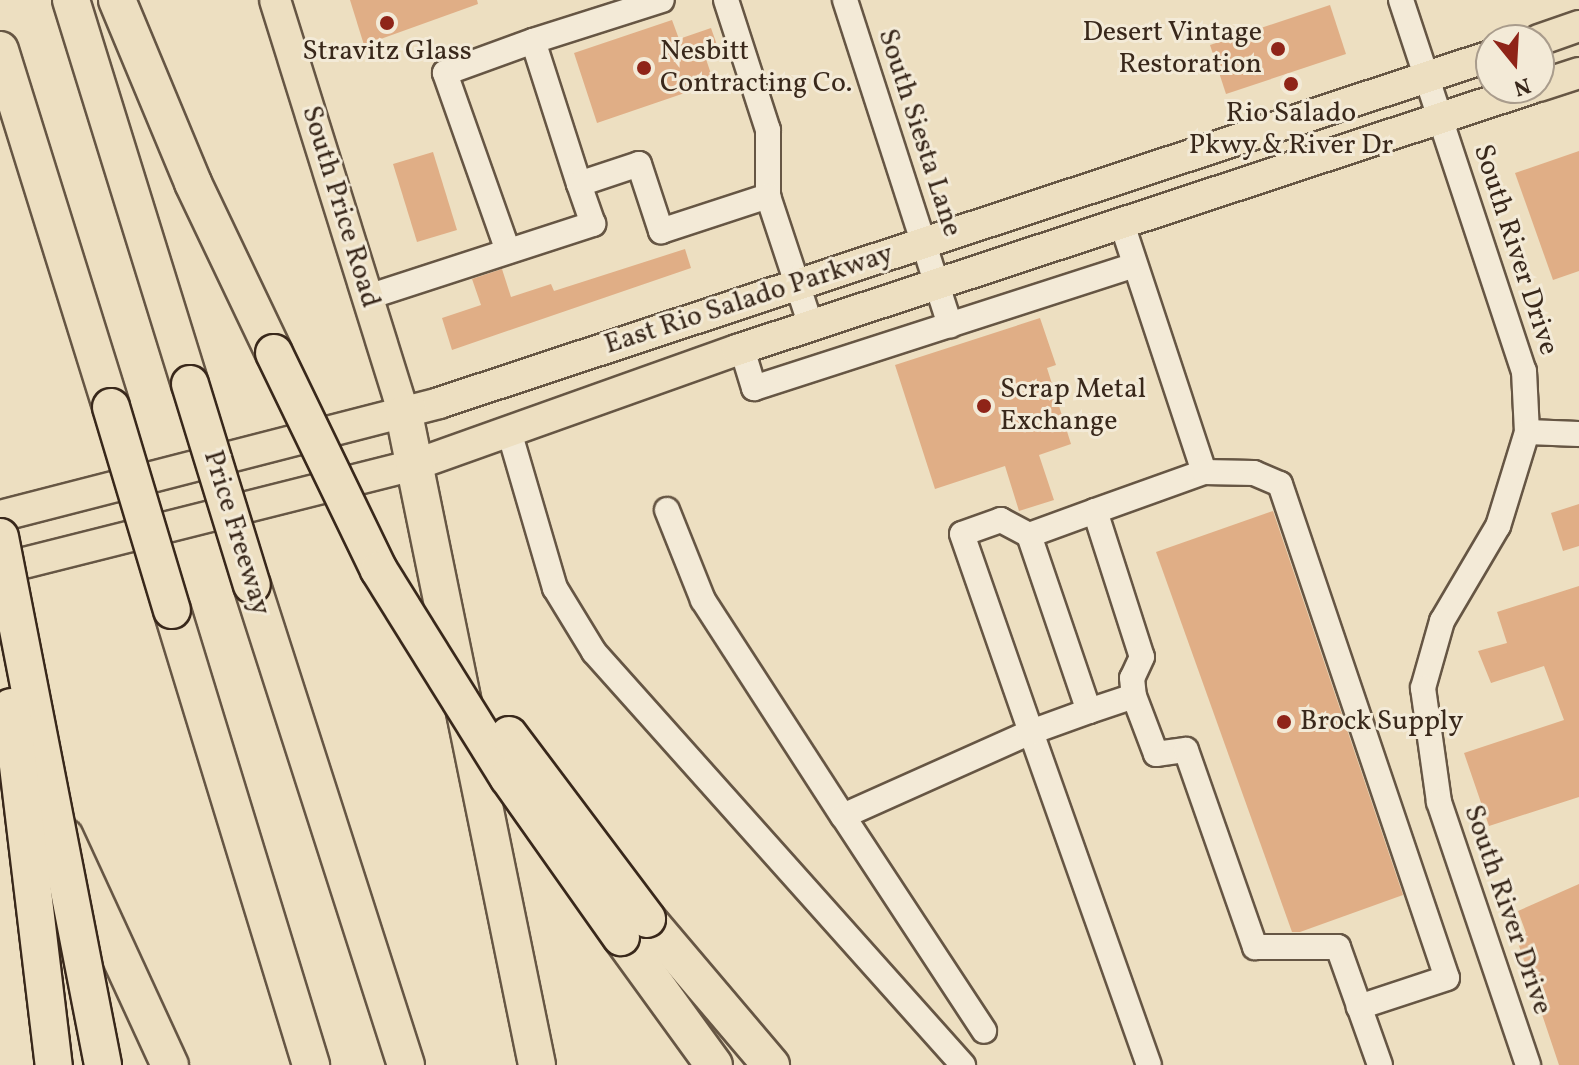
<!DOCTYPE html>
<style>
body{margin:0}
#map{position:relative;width:1579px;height:1065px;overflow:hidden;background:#eddfc1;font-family:Vollkorn,serif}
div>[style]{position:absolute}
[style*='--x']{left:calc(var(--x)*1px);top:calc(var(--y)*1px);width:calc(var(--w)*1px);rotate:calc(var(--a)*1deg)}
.building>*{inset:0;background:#e0ae86}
.roads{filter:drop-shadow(2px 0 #665644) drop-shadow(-2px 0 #665644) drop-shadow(0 2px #665644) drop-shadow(0 -2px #665644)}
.minor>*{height:24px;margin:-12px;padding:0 12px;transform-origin:12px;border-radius:12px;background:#f3ead7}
.major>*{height:30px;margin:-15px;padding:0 15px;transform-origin:15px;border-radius:15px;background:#eddfc1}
.highway>*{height:36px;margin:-18px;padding:0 18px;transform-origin:18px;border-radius:18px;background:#eddfc1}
.bridges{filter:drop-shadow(2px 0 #39281b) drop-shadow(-2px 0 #39281b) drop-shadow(0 2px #39281b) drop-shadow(0 -2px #39281b)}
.highway-bridge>*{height:36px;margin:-18px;padding:0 18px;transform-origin:18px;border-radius:18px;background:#eddfc1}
.dots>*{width:22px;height:22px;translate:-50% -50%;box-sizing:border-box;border:4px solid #f3ead7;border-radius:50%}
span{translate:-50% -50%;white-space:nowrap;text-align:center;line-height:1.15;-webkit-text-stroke:6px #f3ead7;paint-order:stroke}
.poi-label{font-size:28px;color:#39281b}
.right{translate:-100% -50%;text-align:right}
.left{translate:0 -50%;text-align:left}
.street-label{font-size:28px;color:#39281b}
.north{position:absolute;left:1475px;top:24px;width:80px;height:80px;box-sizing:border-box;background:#f3ead7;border:2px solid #a99c8c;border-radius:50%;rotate:162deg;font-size:22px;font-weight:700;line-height:32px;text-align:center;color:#39281b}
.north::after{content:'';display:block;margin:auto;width:28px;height:36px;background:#8f2418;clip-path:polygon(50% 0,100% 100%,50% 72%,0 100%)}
</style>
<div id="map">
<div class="building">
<i style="clip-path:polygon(350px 0,477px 0,478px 4px,364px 45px)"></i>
<i style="clip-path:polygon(1330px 5px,1346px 54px,1226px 94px,1210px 45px)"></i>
<i style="clip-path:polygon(672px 20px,679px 39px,711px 28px,717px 45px,703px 50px,714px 83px,597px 123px,574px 53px)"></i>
<i style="clip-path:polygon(1579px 151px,1579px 271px,1553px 280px,1515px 173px)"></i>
<i style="clip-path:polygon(433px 152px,457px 230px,417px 242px,393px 164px)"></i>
<i style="clip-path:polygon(685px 249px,691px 268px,452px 350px,442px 318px,481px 305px,472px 279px,502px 269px,511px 297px,551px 284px,554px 291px)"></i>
<i style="clip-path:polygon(1040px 318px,1056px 365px,1047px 368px,1071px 444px,1039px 455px,1054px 500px,1019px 511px,1005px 466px,935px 489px,895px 365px)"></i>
<i style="clip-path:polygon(1579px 504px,1579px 546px,1563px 551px,1551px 513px)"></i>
<i style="clip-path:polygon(1273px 511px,1403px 895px,1300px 932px,1292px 932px,1156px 552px)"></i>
<i style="clip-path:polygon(1579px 586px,1579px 797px,1489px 826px,1464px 753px,1564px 720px,1544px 666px,1491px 683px,1478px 651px,1507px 643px,1497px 612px)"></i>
<i style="clip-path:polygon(1579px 884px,1579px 1065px,1559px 1065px,1516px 937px,1526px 933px,1518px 911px)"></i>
</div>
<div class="roads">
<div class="minor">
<i style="--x:726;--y:0;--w:137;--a:72.1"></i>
<i style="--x:768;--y:130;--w:66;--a:90"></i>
<i style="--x:845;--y:0;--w:342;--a:72.1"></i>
<i style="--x:1401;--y:0;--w:391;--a:71.7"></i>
<i style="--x:1524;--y:371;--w:61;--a:87.2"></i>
<i style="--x:1527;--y:432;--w:98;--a:107.1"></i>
<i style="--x:1498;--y:526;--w:110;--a:120.5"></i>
<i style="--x:1442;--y:621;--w:70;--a:105.8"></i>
<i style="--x:1423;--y:688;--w:115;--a:82"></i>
<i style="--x:1439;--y:802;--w:278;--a:71.3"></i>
<i style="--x:579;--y:184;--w:150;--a:-107.8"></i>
<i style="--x:533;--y:41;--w:135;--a:-17.6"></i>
<i style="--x:1122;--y:224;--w:261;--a:71.7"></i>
<i style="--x:1204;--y:472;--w:116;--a:160.3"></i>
<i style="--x:1095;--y:511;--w:153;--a:72.2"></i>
<i style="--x:1142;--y:657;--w:23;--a:115"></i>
<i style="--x:1132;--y:678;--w:18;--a:84"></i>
<i style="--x:1134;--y:696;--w:62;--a:69.2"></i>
<i style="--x:1156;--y:754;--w:30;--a:-8"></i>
<i style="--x:1186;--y:750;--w:209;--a:70.7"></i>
<i style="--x:1255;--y:947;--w:83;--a:0"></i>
<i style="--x:1338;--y:947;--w:125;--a:70.4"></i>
<i style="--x:508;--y:251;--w:189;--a:-109.5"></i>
<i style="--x:445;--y:73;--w:94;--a:-20"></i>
<i style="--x:368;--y:297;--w:237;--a:-18"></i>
<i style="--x:593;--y:224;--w:42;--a:-109.3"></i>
<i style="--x:579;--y:184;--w:63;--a:-18.4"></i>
<i style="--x:639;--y:164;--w:71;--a:71.8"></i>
<i style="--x:661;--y:231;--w:113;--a:-18.1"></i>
<i style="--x:768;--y:196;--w:137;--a:71.7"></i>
<i style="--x:742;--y:349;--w:41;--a:72.9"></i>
<i style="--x:754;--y:388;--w:400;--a:-17.9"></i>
<i style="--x:509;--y:431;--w:164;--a:73.7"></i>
<i style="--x:555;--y:588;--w:75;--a:58.6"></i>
<i style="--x:594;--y:652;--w:554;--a:48.22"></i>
<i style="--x:1527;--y:432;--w:52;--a:2.2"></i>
<i style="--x:1204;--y:472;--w:50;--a:1.1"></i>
<i style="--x:1254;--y:473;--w:28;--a:23"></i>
<i style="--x:1280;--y:484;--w:521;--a:71.32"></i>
<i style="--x:1447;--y:978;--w:93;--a:161.8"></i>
<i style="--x:667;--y:510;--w:97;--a:68.2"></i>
<i style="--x:703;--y:600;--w:257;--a:57.1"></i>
<i style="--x:843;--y:816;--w:206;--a:-24.1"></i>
<i style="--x:1031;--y:732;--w:353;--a:70.5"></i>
<i style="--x:1095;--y:511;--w:70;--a:160"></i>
<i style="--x:1029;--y:535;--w:186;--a:71.2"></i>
<i style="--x:1089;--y:711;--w:47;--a:-18.4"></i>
<i style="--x:1029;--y:535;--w:32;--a:-152"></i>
<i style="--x:1001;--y:520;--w:41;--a:160.3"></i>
<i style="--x:962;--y:534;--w:210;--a:70.8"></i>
<i style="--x:1031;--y:732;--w:62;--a:-19.9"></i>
<i style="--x:843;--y:816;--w:257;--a:56.7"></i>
</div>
<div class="major">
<i style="--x:275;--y:0;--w:434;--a:72.7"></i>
<i style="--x:1539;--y:40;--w:42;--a:-19.3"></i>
<i style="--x:1539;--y:86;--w:42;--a:-18"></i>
<i style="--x:0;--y:516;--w:453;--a:-14.4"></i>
<i style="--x:439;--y:403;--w:1108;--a:-18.26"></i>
<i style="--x:0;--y:569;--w:427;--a:-14.1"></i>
<i style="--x:414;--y:465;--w:343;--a:-19.6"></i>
<i style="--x:737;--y:350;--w:837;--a:-18.24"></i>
</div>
<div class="highway">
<i style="--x:71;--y:0;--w:402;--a:72.8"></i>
<i style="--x:117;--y:0;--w:198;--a:67.4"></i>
<i style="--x:193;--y:183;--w:188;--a:64.5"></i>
<i style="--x:0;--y:50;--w:374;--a:72.7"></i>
<i style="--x:404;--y:414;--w:664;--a:78.45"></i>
<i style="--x:252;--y:585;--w:504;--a:72.21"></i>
<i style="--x:172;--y:610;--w:476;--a:73"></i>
<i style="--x:65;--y:837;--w:251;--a:65.3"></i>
<i style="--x:647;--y:919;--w:192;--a:49.7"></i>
<i style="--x:621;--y:937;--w:158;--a:54"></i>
</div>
</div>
<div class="bridges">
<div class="highway-bridge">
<i style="--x:274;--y:353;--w:241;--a:64.2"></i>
<i style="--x:379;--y:570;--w:244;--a:58.1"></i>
<i style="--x:508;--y:777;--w:196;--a:54.8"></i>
<i style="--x:190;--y:384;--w:210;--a:72.9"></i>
<i style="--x:111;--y:407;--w:212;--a:73.3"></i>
<i style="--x:0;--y:537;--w:538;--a:78.96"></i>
<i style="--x:11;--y:707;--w:361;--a:83.2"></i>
<i style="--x:509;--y:735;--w:230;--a:53.1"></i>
</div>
</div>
<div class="dots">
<i style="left:387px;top:23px;background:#8f2418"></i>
<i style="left:1278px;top:49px;background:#8f2418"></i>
<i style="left:644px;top:68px;background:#8f2418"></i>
<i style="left:1291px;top:84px;background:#8f2418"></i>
<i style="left:984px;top:406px;background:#8f2418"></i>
<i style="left:1284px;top:722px;background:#8f2418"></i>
</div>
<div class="poi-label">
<span class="right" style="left:1262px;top:49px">Desert Vintage<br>Restoration</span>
<span style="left:387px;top:52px">Stravitz Glass</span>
<span class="left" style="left:660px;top:68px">Nesbitt<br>Contracting Co.</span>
<span style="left:1291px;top:130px">Rio Salado<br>Pkwy &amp; River Dr</span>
<span class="left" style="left:1000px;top:406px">Scrap Metal<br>Exchange</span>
<span class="left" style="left:1300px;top:722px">Brock Supply</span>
</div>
<div class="street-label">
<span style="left:919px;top:133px;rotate:72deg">South Siesta Lane</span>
<span style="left:340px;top:207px;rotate:73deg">South Price Road</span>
<span style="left:1515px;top:250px;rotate:72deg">South River Drive</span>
<span style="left:749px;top:300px;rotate:-18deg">East Rio Salado Parkway</span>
<span style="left:236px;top:533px;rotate:73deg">Price Freeway</span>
<span style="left:1507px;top:910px;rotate:71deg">South River Drive</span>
</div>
<div class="north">N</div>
</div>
